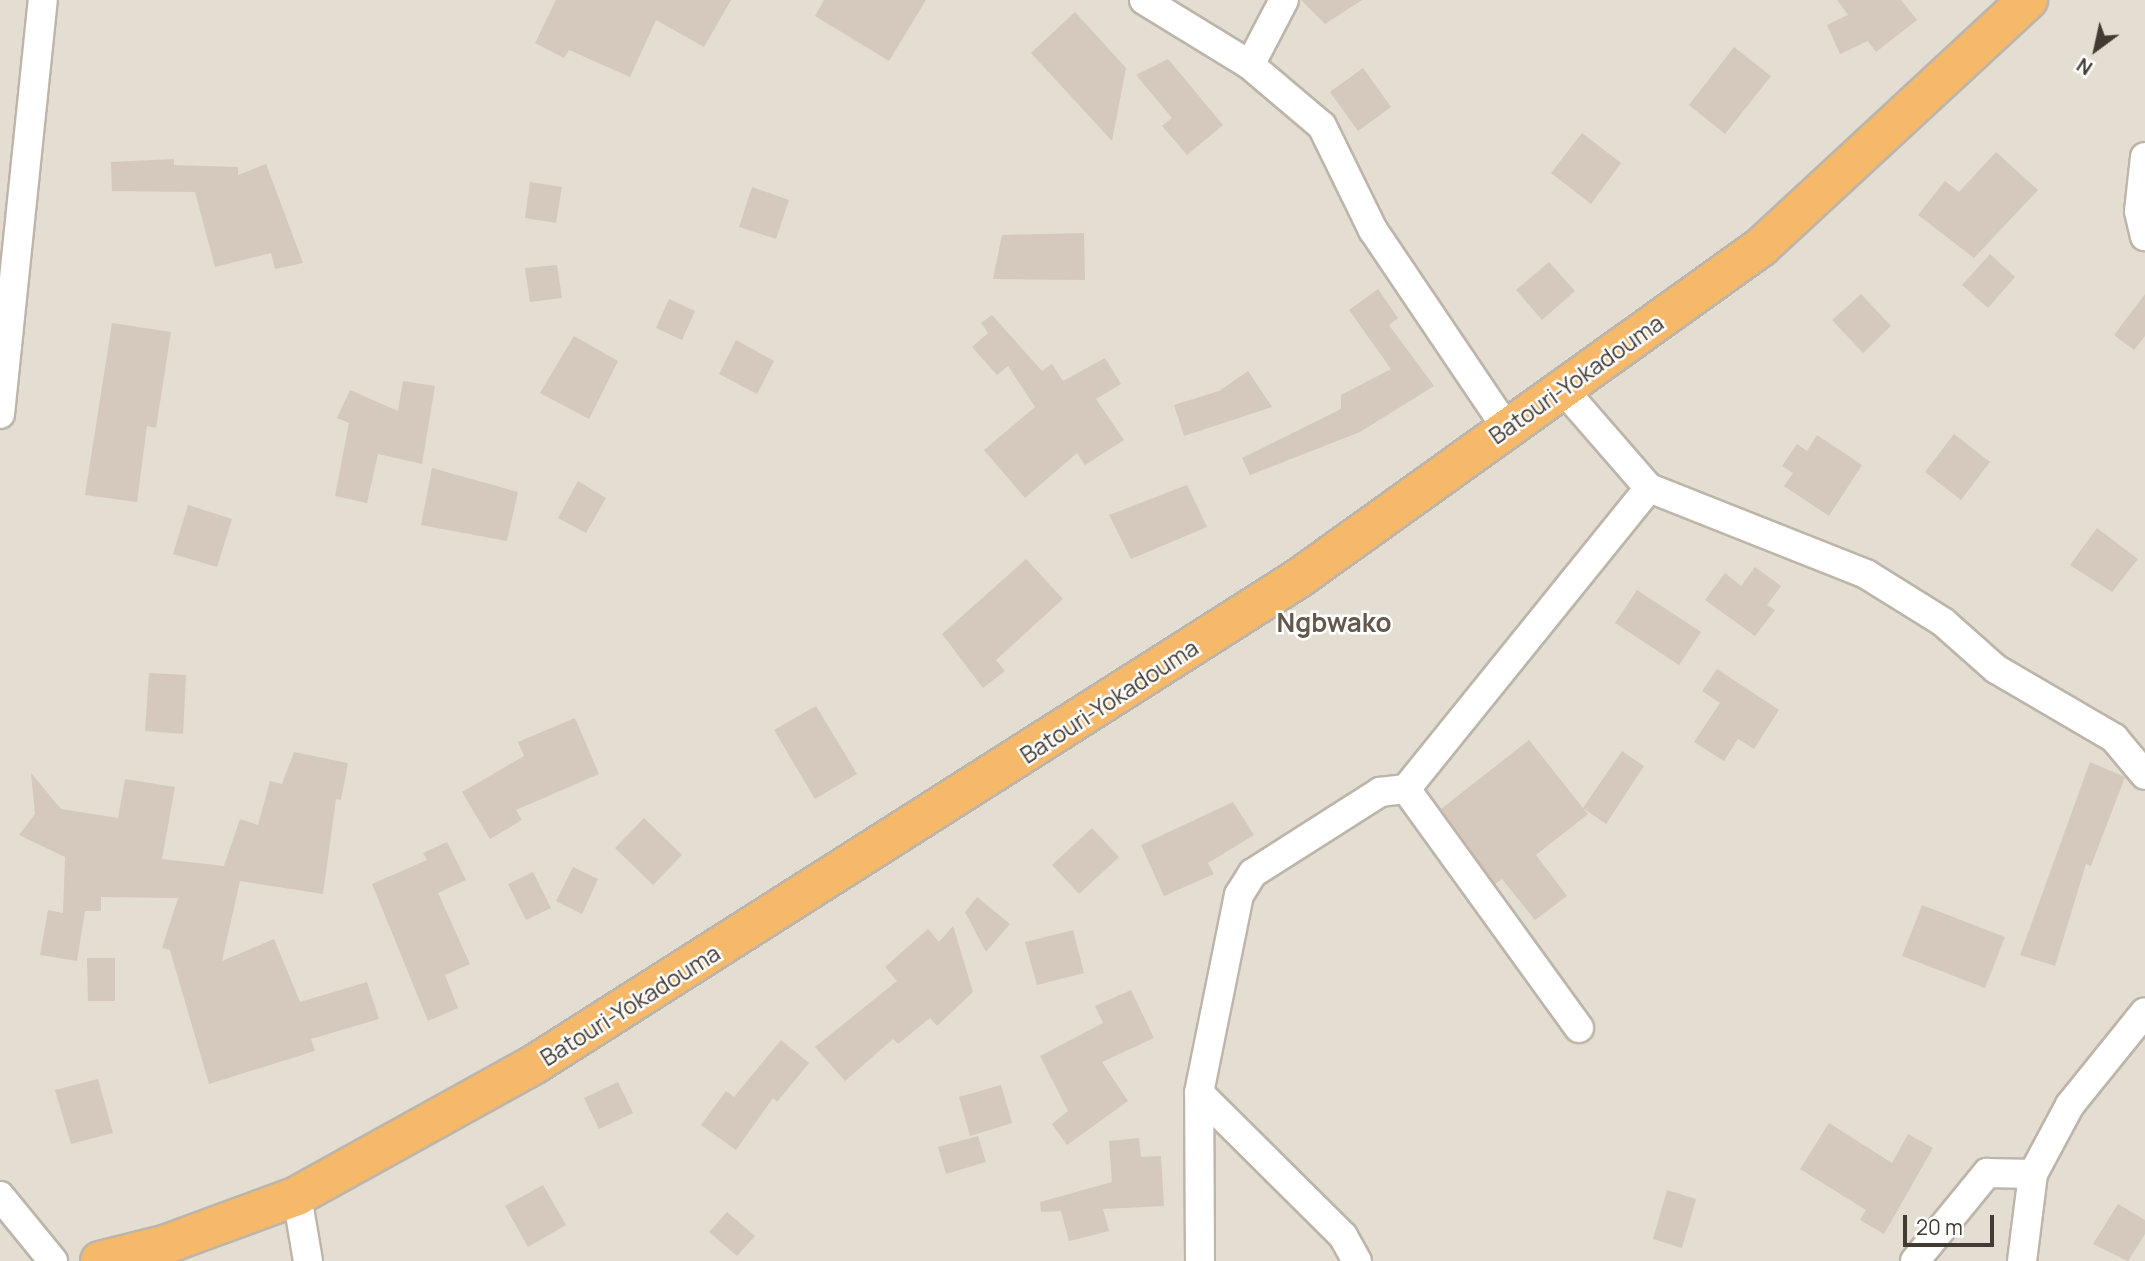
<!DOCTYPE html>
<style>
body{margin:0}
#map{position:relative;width:2145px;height:1261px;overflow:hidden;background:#f1ebe4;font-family:Manrope,sans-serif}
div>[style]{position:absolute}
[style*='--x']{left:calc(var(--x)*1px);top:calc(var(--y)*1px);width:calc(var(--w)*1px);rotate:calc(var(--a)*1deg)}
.residential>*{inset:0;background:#e4ddd2}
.building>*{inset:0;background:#d5c9bd}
.roads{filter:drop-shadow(2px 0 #beb5aa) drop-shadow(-2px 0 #beb5aa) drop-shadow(0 2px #beb5aa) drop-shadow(0 -2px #beb5aa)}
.street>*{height:28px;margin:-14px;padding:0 14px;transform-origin:14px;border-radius:14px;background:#fff}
.highway>*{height:38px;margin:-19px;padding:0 19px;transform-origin:19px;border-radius:19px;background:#f6b969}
span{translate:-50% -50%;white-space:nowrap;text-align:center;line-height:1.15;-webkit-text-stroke:5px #fff;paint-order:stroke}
.street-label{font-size:23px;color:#423b34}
.quarter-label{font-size:26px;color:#64584c;font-weight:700}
.north{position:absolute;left:2061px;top:14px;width:70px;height:70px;-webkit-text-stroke:5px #fff;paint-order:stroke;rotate:213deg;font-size:19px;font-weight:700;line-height:28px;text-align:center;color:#423b34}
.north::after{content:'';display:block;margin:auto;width:24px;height:32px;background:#423b34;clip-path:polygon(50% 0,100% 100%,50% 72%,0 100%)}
.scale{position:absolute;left:1903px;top:1215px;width:91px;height:32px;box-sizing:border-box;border:4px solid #423b34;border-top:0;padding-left:9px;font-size:21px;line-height:24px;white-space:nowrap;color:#423b34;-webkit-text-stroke:5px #fff;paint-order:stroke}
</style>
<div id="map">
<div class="residential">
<i style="clip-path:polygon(0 0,2145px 0,2145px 1261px,0 1261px)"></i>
</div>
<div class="building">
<i style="clip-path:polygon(556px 0,731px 0,704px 47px,656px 20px,630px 77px,569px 50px,564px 58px,535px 43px)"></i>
<i style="clip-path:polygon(824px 0,926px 0,889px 61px,815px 16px)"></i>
<i style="clip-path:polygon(1301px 0,1362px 0,1325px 24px)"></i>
<i style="clip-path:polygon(1837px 0,1901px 0,1917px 20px,1876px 52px,1868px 41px,1840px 54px,1827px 25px,1848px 15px)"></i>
<i style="clip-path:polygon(1075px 12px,1126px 68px,1112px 141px,1031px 53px)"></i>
<i style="clip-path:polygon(1734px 47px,1771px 76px,1725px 134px,1689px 105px)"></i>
<i style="clip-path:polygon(1168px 59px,1223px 125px,1187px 155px,1162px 126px,1172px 118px,1136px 75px)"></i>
<i style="clip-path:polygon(1363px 68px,1391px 107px,1358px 131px,1330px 92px)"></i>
<i style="clip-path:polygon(1582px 133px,1621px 163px,1591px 204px,1551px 173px)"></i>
<i style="clip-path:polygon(1996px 152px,2038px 190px,1974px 258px,1918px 215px,1945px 181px,1959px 192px)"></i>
<i style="clip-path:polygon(174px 159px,174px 165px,238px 167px,238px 175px,266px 164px,303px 263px,275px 269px,271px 253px,215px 267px,195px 192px,112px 191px,111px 162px)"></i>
<i style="clip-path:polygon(530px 182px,562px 187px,556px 223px,525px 218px)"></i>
<i style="clip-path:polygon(752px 187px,789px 200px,776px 239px,739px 227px)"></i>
<i style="clip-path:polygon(1084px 233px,1085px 280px,993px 279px,1002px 235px)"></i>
<i style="clip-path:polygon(1990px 254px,2015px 277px,1988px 308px,1962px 285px)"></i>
<i style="clip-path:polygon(1549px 262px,1575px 291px,1542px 320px,1516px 290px)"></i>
<i style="clip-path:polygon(557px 265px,562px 298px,530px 302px,525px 268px)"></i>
<i style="clip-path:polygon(1378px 289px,1398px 318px,1389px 325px,1434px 386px,1360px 432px,1250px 475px,1242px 458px,1341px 409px,1341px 395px,1391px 369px,1349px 310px)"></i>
<i style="clip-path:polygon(1861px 294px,1891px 326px,1863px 353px,1832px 320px)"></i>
<i style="clip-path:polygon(2145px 294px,2145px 336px,2134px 350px,2114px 335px)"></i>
<i style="clip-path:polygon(669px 299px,695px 311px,682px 340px,656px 328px)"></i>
<i style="clip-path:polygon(992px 315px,1042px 371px,1052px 364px,1063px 381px,1105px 358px,1121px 384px,1096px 399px,1124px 440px,1085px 465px,1077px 453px,1025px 498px,984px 450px,1035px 407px,1008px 366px,997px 375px,972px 347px,988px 333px,981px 323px)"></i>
<i style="clip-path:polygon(112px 323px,171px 332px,156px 428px,147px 426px,137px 502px,85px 495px)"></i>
<i style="clip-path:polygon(574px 336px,618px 361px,589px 419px,540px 393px)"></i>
<i style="clip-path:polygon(736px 340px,774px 361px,757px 394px,719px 374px)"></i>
<i style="clip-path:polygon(1248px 371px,1272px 407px,1184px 436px,1174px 405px,1219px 391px)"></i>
<i style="clip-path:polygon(403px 381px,435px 386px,422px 464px,378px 454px,367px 503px,335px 496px,349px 423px,337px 418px,350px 390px,398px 411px)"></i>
<i style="clip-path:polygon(1954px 434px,1990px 462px,1961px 500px,1925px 472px)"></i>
<i style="clip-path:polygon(1817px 435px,1862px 465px,1829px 516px,1784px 486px,1793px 473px,1782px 466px,1797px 444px,1807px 451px)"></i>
<i style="clip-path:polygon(432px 468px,518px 492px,507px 541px,421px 525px)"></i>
<i style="clip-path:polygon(578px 481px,606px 498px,586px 533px,558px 518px)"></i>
<i style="clip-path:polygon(1187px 485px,1207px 527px,1131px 559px,1109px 515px)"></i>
<i style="clip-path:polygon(188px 505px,232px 519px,217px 567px,173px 554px)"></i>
<i style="clip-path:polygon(2097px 528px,2138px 559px,2112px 592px,2070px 565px)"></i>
<i style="clip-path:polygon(1026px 559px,1063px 599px,996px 660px,1005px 671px,983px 688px,942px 634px)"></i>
<i style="clip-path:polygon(1755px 567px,1781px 586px,1767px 605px,1775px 610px,1755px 636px,1705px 600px,1725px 573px,1741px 586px)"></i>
<i style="clip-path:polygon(1637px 590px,1701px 632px,1679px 665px,1615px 623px)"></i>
<i style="clip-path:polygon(1717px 669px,1779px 710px,1754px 749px,1738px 739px,1724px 761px,1694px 742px,1720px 703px,1702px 691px)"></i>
<i style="clip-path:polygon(149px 673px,186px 675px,183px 734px,145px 731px)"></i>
<i style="clip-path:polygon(816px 706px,857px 774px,815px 799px,774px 730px)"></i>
<i style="clip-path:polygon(575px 718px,599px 774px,516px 810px,522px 820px,490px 839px,462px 792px,524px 756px,518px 742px)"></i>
<i style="clip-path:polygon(1529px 740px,1583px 808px,1622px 751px,1644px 766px,1606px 824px,1583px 808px,1588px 814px,1536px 855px,1567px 896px,1535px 920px,1502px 879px,1495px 884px,1441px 809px)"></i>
<i style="clip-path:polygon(294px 752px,348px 763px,341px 800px,336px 799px,323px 894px,240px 881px,222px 961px,274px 939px,300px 1002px,367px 982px,379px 1019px,311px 1039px,315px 1051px,209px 1084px,170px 950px,162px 948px,178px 898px,101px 897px,101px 911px,85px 911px,77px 961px,40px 955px,48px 910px,63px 913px,65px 857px,19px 835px,35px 814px,31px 773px,61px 809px,118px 818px,125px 779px,175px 787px,162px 859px,224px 866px,240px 819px,258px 825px,270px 781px,282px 784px)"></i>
<i style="clip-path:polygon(2090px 762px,2125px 777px,2091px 866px,2086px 864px,2055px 966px,2020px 955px)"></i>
<i style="clip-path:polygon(1233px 802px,1254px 835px,1208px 863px,1214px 874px,1164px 896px,1141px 845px)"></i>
<i style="clip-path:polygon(644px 818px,682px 855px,653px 885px,615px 848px)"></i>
<i style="clip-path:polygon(1092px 828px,1119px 857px,1079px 894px,1052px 865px)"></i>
<i style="clip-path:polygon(447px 842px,466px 880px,438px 893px,470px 964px,445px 975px,458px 1008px,428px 1021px,372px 884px,427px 860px,423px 853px)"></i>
<i style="clip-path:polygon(573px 867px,598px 879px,582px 914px,556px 901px)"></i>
<i style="clip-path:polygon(533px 872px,551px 908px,526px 920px,508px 884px)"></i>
<i style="clip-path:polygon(977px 897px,1010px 924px,986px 952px,965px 912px)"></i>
<i style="clip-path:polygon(1922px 905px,2005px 937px,1985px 988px,1902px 956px)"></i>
<i style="clip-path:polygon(953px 926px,973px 992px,937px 1026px,930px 1018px,898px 1044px,893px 1039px,845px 1081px,815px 1047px,897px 981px,885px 967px,928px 929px,939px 942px)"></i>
<i style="clip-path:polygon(1073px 930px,1084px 973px,1037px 985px,1025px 942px)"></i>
<i style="clip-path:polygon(87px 958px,115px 958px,115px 1001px,88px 1001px)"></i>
<i style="clip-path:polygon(1131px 990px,1154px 1038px,1102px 1062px,1128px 1101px,1067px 1145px,1052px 1124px,1068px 1111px,1040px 1056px,1103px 1023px,1095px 1006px)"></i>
<i style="clip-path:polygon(781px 1040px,809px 1063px,777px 1102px,773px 1098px,736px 1150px,701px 1125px,726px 1091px,734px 1097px)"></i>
<i style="clip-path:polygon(98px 1079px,113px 1133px,71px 1144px,55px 1090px)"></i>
<i style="clip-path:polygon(618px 1082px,633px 1113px,599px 1129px,584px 1098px)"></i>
<i style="clip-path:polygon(1001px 1085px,1012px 1123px,970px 1136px,959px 1097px)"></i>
<i style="clip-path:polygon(1829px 1123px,1892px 1163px,1908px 1134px,1933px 1148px,1884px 1234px,1860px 1220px,1866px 1210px,1800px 1169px)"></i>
<i style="clip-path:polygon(978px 1136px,986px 1162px,946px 1174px,938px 1147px)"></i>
<i style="clip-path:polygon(1139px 1138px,1141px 1157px,1161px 1156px,1164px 1206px,1103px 1209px,1109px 1231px,1069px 1241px,1061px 1211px,1041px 1212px,1040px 1202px,1112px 1182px,1109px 1141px)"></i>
<i style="clip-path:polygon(543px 1185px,566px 1225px,528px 1247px,505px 1206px)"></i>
<i style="clip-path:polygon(1667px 1190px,1696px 1199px,1682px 1248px,1653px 1239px)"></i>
<i style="clip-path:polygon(2118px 1204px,2145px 1220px,2145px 1234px,2128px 1261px,2093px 1244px)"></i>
<i style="clip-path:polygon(727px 1212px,755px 1236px,737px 1256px,709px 1232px)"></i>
</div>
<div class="roads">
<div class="street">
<i style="--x:1144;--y:0;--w:124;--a:31.5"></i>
<i style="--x:1250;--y:65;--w:94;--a:40.3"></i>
<i style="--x:1322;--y:126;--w:116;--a:63.9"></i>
<i style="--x:1373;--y:230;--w:238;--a:56"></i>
<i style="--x:1250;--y:65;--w:73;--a:-62.4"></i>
<i style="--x:2145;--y:157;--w:54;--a:96.3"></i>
<i style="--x:2139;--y:211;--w:26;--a:77"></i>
<i style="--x:0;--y:414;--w:416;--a:-84.1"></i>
<i style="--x:1649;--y:488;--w:233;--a:21.6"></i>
<i style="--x:1866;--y:574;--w:91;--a:31.9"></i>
<i style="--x:1943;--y:622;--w:71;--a:41.6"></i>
<i style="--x:1996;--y:669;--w:137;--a:30.3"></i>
<i style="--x:2114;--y:738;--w:48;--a:50"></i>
<i style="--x:1406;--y:789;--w:387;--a:-51.1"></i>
<i style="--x:1649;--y:488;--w:131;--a:-131"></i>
<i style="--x:1199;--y:1093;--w:203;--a:44.8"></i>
<i style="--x:1343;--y:1236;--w:29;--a:61"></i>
<i style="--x:2033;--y:1174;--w:78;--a:-61.8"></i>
<i style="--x:2070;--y:1105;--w:119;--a:-51.1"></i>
<i style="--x:0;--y:1196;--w:84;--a:50.8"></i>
<i style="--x:297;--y:1196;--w:66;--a:80.4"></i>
<i style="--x:1200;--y:1261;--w:168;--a:-90.3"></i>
<i style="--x:1199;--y:1093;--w:202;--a:-78.6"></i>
<i style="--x:1239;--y:895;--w:26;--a:-58"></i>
<i style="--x:1253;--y:873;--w:151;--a:-32.5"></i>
<i style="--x:1380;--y:792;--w:26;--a:-7"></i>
<i style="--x:1406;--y:789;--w:295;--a:54.1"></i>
<i style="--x:1915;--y:1261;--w:114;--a:-50.7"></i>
<i style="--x:1987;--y:1173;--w:46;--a:1.2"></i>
<i style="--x:2033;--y:1174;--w:88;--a:97.2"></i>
</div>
<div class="highway">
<i style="--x:100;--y:1261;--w:66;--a:-14"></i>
<i style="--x:164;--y:1245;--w:142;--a:-20.2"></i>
<i style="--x:297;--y:1196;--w:272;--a:-29"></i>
<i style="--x:535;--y:1064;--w:905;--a:-32.46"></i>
<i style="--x:1299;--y:578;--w:568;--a:-35.62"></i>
<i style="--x:1761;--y:247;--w:364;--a:-42.8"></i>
</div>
</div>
<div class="street-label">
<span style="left:1576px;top:379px;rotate:-35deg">Batouri-Yokadouma</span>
<span style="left:1109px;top:701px;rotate:-33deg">Batouri-Yokadouma</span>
<span style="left:630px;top:1005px;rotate:-32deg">Batouri-Yokadouma</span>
</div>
<div class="quarter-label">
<span style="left:1334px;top:623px">Ngbwako</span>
</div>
<div class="north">N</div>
<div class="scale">20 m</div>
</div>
